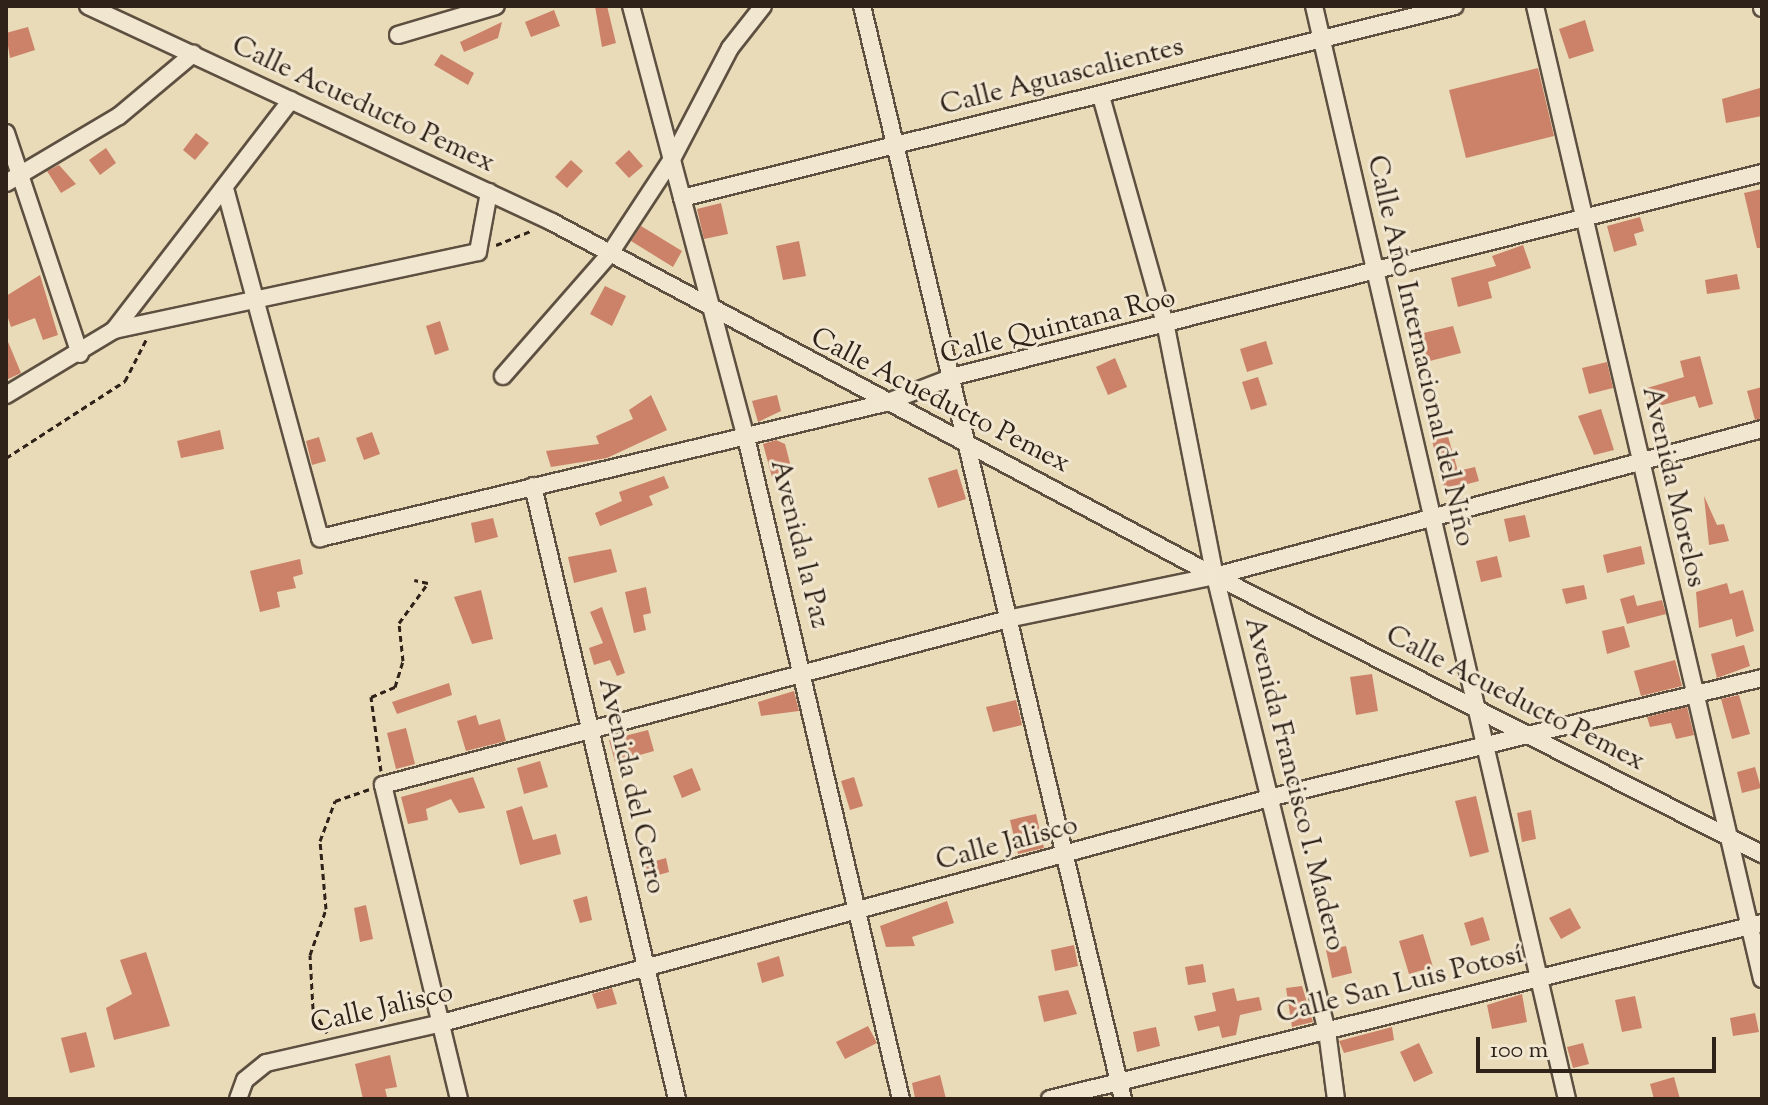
<!DOCTYPE html>
<meta charset="utf-8">
<style>
body{margin:0}
#map{position:relative;width:1768px;height:1105px;overflow:hidden;background:#e9dab8;font-family:"Sorts Mill Goudy",serif}
div>[style]{position:absolute}
[style*='--x']{left:calc(var(--x)*1px);top:calc(var(--y)*1px);width:calc(var(--w)*1px);rotate:calc(var(--a)*1deg)}
.building>*{inset:0;background:#cb8268}
.path>*{height:3px;margin-top:-1.5px;transform-origin:0;background:repeating-linear-gradient(90deg,#2e2219 0 6px,transparent 0 10px)}
.roads{filter:drop-shadow(2px 0 #5d5041) drop-shadow(-2px 0 #5d5041) drop-shadow(0 2px #5d5041) drop-shadow(0 -2px #5d5041)}
.minor>*{height:16px;margin:-8px;padding:0 8px;transform-origin:8px;border-radius:8px;background:#f1e7d1}
span{translate:-50% -50%;white-space:nowrap;text-align:center;line-height:1.15;-webkit-text-stroke:6px #f1e7d1;paint-order:stroke}
.street-label{font-size:28px;color:#2e2219}
.frame{position:absolute;inset:0;border:8px solid #2e2219;pointer-events:none}
.scale{position:absolute;left:1476px;top:1037px;width:240px;height:36px;box-sizing:border-box;border:4px solid #2e2219;border-top:0;padding-left:10px;font-size:24px;line-height:28px;white-space:nowrap;color:#2e2219;-webkit-text-stroke:6px #f1e7d1;paint-order:stroke}
</style>
<div id="map">
<div class="building">
<i style="clip-path:polygon(595px 6px,607px 6px,616px 43px,602px 47px)"></i>
<i style="clip-path:polygon(554px 10px,560px 26px,531px 37px,525px 22px)"></i>
<i style="clip-path:polygon(1585px 20px,1594px 51px,1569px 59px,1559px 29px)"></i>
<i style="clip-path:polygon(502px 22px,498px 38px,464px 52px,460px 42px)"></i>
<i style="clip-path:polygon(28px 27px,35px 50px,10px 58px,6px 33px)"></i>
<i style="clip-path:polygon(441px 54px,474px 73px,468px 85px,434px 65px)"></i>
<i style="clip-path:polygon(1538px 68px,1554px 136px,1466px 158px,1449px 90px)"></i>
<i style="clip-path:polygon(1760px 88px,1762px 116px,1726px 123px,1722px 99px)"></i>
<i style="clip-path:polygon(196px 133px,209px 143px,195px 160px,183px 150px)"></i>
<i style="clip-path:polygon(106px 148px,116px 163px,100px 175px,89px 160px)"></i>
<i style="clip-path:polygon(629px 150px,643px 166px,629px 178px,615px 163px)"></i>
<i style="clip-path:polygon(571px 160px,583px 171px,567px 188px,555px 177px)"></i>
<i style="clip-path:polygon(59px 165px,76px 184px,61px 193px,47px 171px)"></i>
<i style="clip-path:polygon(1762px 189px,1762px 248px,1757px 248px,1744px 193px)"></i>
<i style="clip-path:polygon(721px 203px,728px 234px,704px 239px,697px 209px)"></i>
<i style="clip-path:polygon(1640px 217px,1644px 231px,1634px 234px,1637px 245px,1614px 252px,1607px 226px)"></i>
<i style="clip-path:polygon(641px 226px,682px 251px,673px 267px,631px 241px)"></i>
<i style="clip-path:polygon(799px 241px,806px 276px,783px 280px,776px 246px)"></i>
<i style="clip-path:polygon(1523px 245px,1531px 268px,1488px 282px,1492px 298px,1458px 307px,1451px 278px,1496px 266px,1492px 256px)"></i>
<i style="clip-path:polygon(1737px 274px,1740px 289px,1707px 294px,1705px 280px)"></i>
<i style="clip-path:polygon(40px 275px,58px 335px,43px 340px,35px 318px,11px 327px,6px 312px,6px 296px)"></i>
<i style="clip-path:polygon(605px 286px,626px 296px,612px 326px,590px 314px)"></i>
<i style="clip-path:polygon(440px 321px,449px 350px,435px 355px,426px 326px)"></i>
<i style="clip-path:polygon(1453px 326px,1461px 353px,1422px 363px,1415px 335px)"></i>
<i style="clip-path:polygon(6px 337px,21px 373px,6px 380px)"></i>
<i style="clip-path:polygon(1266px 341px,1273px 364px,1247px 372px,1240px 349px)"></i>
<i style="clip-path:polygon(1700px 356px,1713px 404px,1699px 408px,1695px 396px,1652px 408px,1647px 388px,1684px 377px,1680px 361px)"></i>
<i style="clip-path:polygon(1115px 358px,1127px 387px,1108px 395px,1096px 367px)"></i>
<i style="clip-path:polygon(1607px 362px,1613px 388px,1589px 394px,1582px 368px)"></i>
<i style="clip-path:polygon(1258px 377px,1267px 405px,1251px 410px,1242px 382px)"></i>
<i style="clip-path:polygon(1762px 387px,1762px 418px,1755px 420px,1747px 391px)"></i>
<i style="clip-path:polygon(651px 395px,667px 430px,607px 458px,551px 467px,546px 451px,599px 444px,596px 436px,633px 419px,629px 410px)"></i>
<i style="clip-path:polygon(777px 395px,781px 411px,758px 422px,752px 401px)"></i>
<i style="clip-path:polygon(1601px 409px,1614px 450px,1594px 455px,1578px 416px)"></i>
<i style="clip-path:polygon(220px 430px,224px 449px,181px 458px,177px 441px)"></i>
<i style="clip-path:polygon(372px 432px,380px 454px,364px 460px,356px 438px)"></i>
<i style="clip-path:polygon(1447px 433px,1458px 471px,1475px 467px,1479px 481px,1445px 490px,1431px 437px)"></i>
<i style="clip-path:polygon(319px 437px,326px 461px,312px 465px,306px 441px)"></i>
<i style="clip-path:polygon(776px 440px,785px 444px,792px 471px,772px 477px,763px 444px)"></i>
<i style="clip-path:polygon(957px 469px,966px 499px,938px 508px,928px 478px)"></i>
<i style="clip-path:polygon(664px 476px,669px 488px,649px 496px,653px 505px,600px 526px,595px 513px,622px 501px,619px 492px)"></i>
<i style="clip-path:polygon(1704px 496px,1717px 525px,1724px 524px,1729px 541px,1709px 545px)"></i>
<i style="clip-path:polygon(1525px 515px,1530px 537px,1509px 542px,1504px 519px)"></i>
<i style="clip-path:polygon(493px 518px,498px 537px,475px 543px,471px 523px)"></i>
<i style="clip-path:polygon(1641px 546px,1645px 564px,1607px 573px,1603px 555px)"></i>
<i style="clip-path:polygon(611px 549px,617px 572px,574px 583px,568px 557px)"></i>
<i style="clip-path:polygon(1497px 556px,1502px 577px,1481px 582px,1476px 561px)"></i>
<i style="clip-path:polygon(300px 559px,303px 574px,293px 577px,296px 588px,277px 592px,280px 607px,260px 612px,250px 571px)"></i>
<i style="clip-path:polygon(1727px 583px,1730px 594px,1743px 590px,1754px 631px,1736px 637px,1732px 619px,1699px 628px,1696px 592px)"></i>
<i style="clip-path:polygon(1584px 585px,1587px 599px,1566px 604px,1562px 589px)"></i>
<i style="clip-path:polygon(646px 587px,651px 613px,643px 615px,646px 630px,634px 633px,625px 592px)"></i>
<i style="clip-path:polygon(481px 590px,493px 639px,472px 644px,454px 597px)"></i>
<i style="clip-path:polygon(1634px 595px,1637px 606px,1662px 600px,1666px 614px,1627px 624px,1620px 599px)"></i>
<i style="clip-path:polygon(602px 607px,625px 673px,617px 676px,610px 660px,594px 665px,589px 648px,603px 643px,590px 612px)"></i>
<i style="clip-path:polygon(1624px 626px,1630px 647px,1607px 654px,1602px 631px)"></i>
<i style="clip-path:polygon(1744px 645px,1750px 666px,1717px 678px,1711px 654px)"></i>
<i style="clip-path:polygon(1675px 660px,1682px 686px,1641px 696px,1634px 671px)"></i>
<i style="clip-path:polygon(1372px 674px,1378px 711px,1356px 715px,1350px 677px)"></i>
<i style="clip-path:polygon(449px 683px,452px 695px,397px 714px,392px 702px)"></i>
<i style="clip-path:polygon(794px 691px,799px 711px,761px 716px,758px 702px)"></i>
<i style="clip-path:polygon(1739px 695px,1750px 734px,1732px 739px,1721px 699px)"></i>
<i style="clip-path:polygon(1016px 700px,1022px 725px,993px 732px,986px 707px)"></i>
<i style="clip-path:polygon(1687px 707px,1694px 735px,1676px 739px,1671px 723px,1650px 727px,1647px 717px)"></i>
<i style="clip-path:polygon(476px 715px,479px 725px,500px 719px,506px 741px,466px 751px,457px 721px)"></i>
<i style="clip-path:polygon(406px 728px,415px 764px,396px 769px,387px 733px)"></i>
<i style="clip-path:polygon(648px 730px,654px 751px,615px 762px,609px 740px)"></i>
<i style="clip-path:polygon(540px 761px,548px 787px,524px 794px,517px 768px)"></i>
<i style="clip-path:polygon(1755px 767px,1761px 788px,1742px 793px,1737px 772px)"></i>
<i style="clip-path:polygon(692px 768px,701px 790px,682px 798px,673px 776px)"></i>
<i style="clip-path:polygon(473px 777px,485px 808px,459px 813px,451px 799px,426px 809px,428px 820px,408px 824px,401px 797px)"></i>
<i style="clip-path:polygon(854px 777px,863px 806px,850px 810px,841px 781px)"></i>
<i style="clip-path:polygon(1476px 796px,1489px 852px,1470px 857px,1455px 801px)"></i>
<i style="clip-path:polygon(522px 806px,533px 840px,556px 834px,561px 854px,520px 865px,506px 811px)"></i>
<i style="clip-path:polygon(1531px 810px,1536px 839px,1522px 842px,1517px 813px)"></i>
<i style="clip-path:polygon(1036px 814px,1044px 848px,1018px 854px,1010px 820px)"></i>
<i style="clip-path:polygon(666px 858px,669px 872px,645px 879px,641px 865px)"></i>
<i style="clip-path:polygon(587px 896px,592px 920px,580px 923px,573px 900px)"></i>
<i style="clip-path:polygon(947px 901px,954px 923px,912px 937px,915px 946px,886px 947px,880px 926px)"></i>
<i style="clip-path:polygon(366px 905px,373px 939px,360px 942px,354px 908px)"></i>
<i style="clip-path:polygon(1570px 908px,1581px 928px,1561px 939px,1549px 918px)"></i>
<i style="clip-path:polygon(1483px 917px,1490px 940px,1471px 946px,1464px 923px)"></i>
<i style="clip-path:polygon(1423px 934px,1433px 967px,1409px 974px,1399px 941px)"></i>
<i style="clip-path:polygon(1074px 945px,1078px 966px,1055px 971px,1051px 950px)"></i>
<i style="clip-path:polygon(1346px 946px,1352px 973px,1332px 978px,1326px 950px)"></i>
<i style="clip-path:polygon(146px 952px,170px 1026px,114px 1040px,106px 1008px,132px 994px,120px 960px)"></i>
<i style="clip-path:polygon(779px 956px,784px 976px,762px 983px,757px 963px)"></i>
<i style="clip-path:polygon(1203px 964px,1206px 982px,1188px 985px,1185px 967px)"></i>
<i style="clip-path:polygon(1302px 986px,1313px 1022px,1292px 1027px,1286px 988px)"></i>
<i style="clip-path:polygon(612px 988px,617px 1004px,597px 1009px,592px 994px)"></i>
<i style="clip-path:polygon(1234px 988px,1237px 1001px,1259px 997px,1262px 1010px,1240px 1015px,1236px 1035px,1222px 1038px,1219px 1026px,1198px 1031px,1194px 1016px,1216px 1011px,1212px 993px)"></i>
<i style="clip-path:polygon(1068px 990px,1077px 1014px,1044px 1022px,1038px 996px)"></i>
<i style="clip-path:polygon(1522px 994px,1527px 1022px,1492px 1029px,1487px 1005px)"></i>
<i style="clip-path:polygon(1635px 996px,1642px 1028px,1622px 1032px,1615px 1000px)"></i>
<i style="clip-path:polygon(1755px 1013px,1759px 1032px,1733px 1036px,1730px 1018px)"></i>
<i style="clip-path:polygon(868px 1026px,877px 1043px,845px 1059px,836px 1042px)"></i>
<i style="clip-path:polygon(1156px 1027px,1160px 1046px,1137px 1052px,1133px 1032px)"></i>
<i style="clip-path:polygon(1392px 1027px,1394px 1040px,1344px 1053px,1339px 1041px)"></i>
<i style="clip-path:polygon(86px 1032px,95px 1067px,70px 1073px,61px 1038px)"></i>
<i style="clip-path:polygon(1419px 1043px,1433px 1073px,1414px 1082px,1400px 1052px)"></i>
<i style="clip-path:polygon(1583px 1043px,1589px 1064px,1573px 1068px,1567px 1047px)"></i>
<i style="clip-path:polygon(390px 1055px,397px 1087px,385px 1089px,387px 1097px,363px 1099px,355px 1064px)"></i>
<i style="clip-path:polygon(940px 1075px,946px 1099px,915px 1098px,912px 1083px)"></i>
<i style="clip-path:polygon(1674px 1077px,1680px 1099px,1654px 1099px,1650px 1084px)"></i>
</div>
<div class="path">
<i style="--x:496;--y:245;--w:37;--a:-22"></i>
<i style="--x:6;--y:458;--w:142;--a:-32.9"></i>
<i style="--x:125;--y:381;--w:48;--a:-62.9"></i>
<i style="--x:381;--y:771;--w:75;--a:-97.7"></i>
<i style="--x:371;--y:697;--w:26;--a:-23"></i>
<i style="--x:395;--y:687;--w:27;--a:-73"></i>
<i style="--x:403;--y:661;--w:38;--a:-96"></i>
<i style="--x:399;--y:623;--w:49;--a:-54.1"></i>
<i style="--x:428;--y:583;--w:14;--a:-168"></i>
<i style="--x:327;--y:1033;--w:28;--a:-120"></i>
<i style="--x:313;--y:1009;--w:54;--a:-93.2"></i>
<i style="--x:310;--y:955;--w:49;--a:-70.8"></i>
<i style="--x:326;--y:909;--w:68;--a:-95"></i>
<i style="--x:320;--y:841;--w:43;--a:-69.4"></i>
<i style="--x:335;--y:801;--w:36;--a:-19"></i>
</div>
<div class="roads">
<div class="minor">
<i style="--x:88;--y:6;--w:512;--a:24.96"></i>
<i style="--x:552;--y:222;--w:752;--a:28.1"></i>
<i style="--x:1215;--y:576;--w:614;--a:26.94"></i>
<i style="--x:631;--y:6;--w:442;--a:75.1"></i>
<i style="--x:745;--y:433;--w:684;--a:76.82"></i>
<i style="--x:862;--y:6;--w:1124;--a:76.57"></i>
<i style="--x:1314;--y:6;--w:1122;--a:76.97"></i>
<i style="--x:1535;--y:6;--w:999;--a:76.87"></i>
<i style="--x:1762;--y:6;--w:2;--a:90"></i>
<i style="--x:398;--y:35;--w:102;--a:-16.5"></i>
<i style="--x:1101;--y:96;--w:240;--a:74.3"></i>
<i style="--x:1166;--y:327;--w:254;--a:78.9"></i>
<i style="--x:1215;--y:576;--w:469;--a:76.2"></i>
<i style="--x:1327;--y:1031;--w:69;--a:82.5"></i>
<i style="--x:6;--y:133;--w:233;--a:71.5"></i>
<i style="--x:6;--y:183;--w:131;--a:-30.7"></i>
<i style="--x:119;--y:116;--w:97;--a:-40"></i>
<i style="--x:226;--y:192;--w:359;--a:74.8"></i>
<i style="--x:320;--y:538;--w:581;--a:-13.44"></i>
<i style="--x:885;--y:403;--w:75;--a:-21.1"></i>
<i style="--x:955;--y:376;--w:832;--a:-14.12"></i>
<i style="--x:682;--y:198;--w:796;--a:-13.95"></i>
<i style="--x:114;--y:330;--w:372;--a:-12.1"></i>
<i style="--x:478;--y:252;--w:61;--a:-79.6"></i>
<i style="--x:503;--y:376;--w:161;--a:-48.8"></i>
<i style="--x:609;--y:255;--w:115;--a:-56.7"></i>
<i style="--x:672;--y:159;--w:125;--a:-62.4"></i>
<i style="--x:730;--y:48;--w:53;--a:-51.8"></i>
<i style="--x:6;--y:395;--w:126;--a:-31"></i>
<i style="--x:114;--y:330;--w:290;--a:-52.4"></i>
<i style="--x:533;--y:486;--w:630;--a:76.78"></i>
<i style="--x:238;--y:1099;--w:20;--a:-70"></i>
<i style="--x:245;--y:1080;--w:27;--a:-39"></i>
<i style="--x:266;--y:1063;--w:180;--a:-12.8"></i>
<i style="--x:442;--y:1023;--w:861;--a:-15.21"></i>
<i style="--x:1273;--y:797;--w:503;--a:-13.68"></i>
<i style="--x:459;--y:1099;--w:323;--a:-103.6"></i>
<i style="--x:383;--y:785;--w:651;--a:-14.87"></i>
<i style="--x:1012;--y:618;--w:207;--a:-11.7"></i>
<i style="--x:1215;--y:576;--w:566;--a:-15.04"></i>
<i style="--x:1050;--y:1099;--w:733;--a:-13.88"></i>
</div>
</div>
<div class="street-label">
<span style="left:1062px;top:77px;rotate:-14deg">Calle Aguascalientes</span>
<span style="left:363px;top:105px;rotate:25deg">Calle Acueducto Pemex</span>
<span style="left:1058px;top:327px;rotate:-14deg">Calle Quintana Roo</span>
<span style="left:1420px;top:351px;rotate:77deg">Calle Año Internacional del Niño</span>
<span style="left:940px;top:401px;rotate:27deg">Calle Acueducto Pemex</span>
<span style="left:1673px;top:487px;rotate:77deg">Avenida Morelos</span>
<span style="left:799px;top:544px;rotate:76deg">Avenida la Paz</span>
<span style="left:1515px;top:699px;rotate:27deg">Calle Acueducto Pemex</span>
<span style="left:1294px;top:784px;rotate:76deg">Avenida Francisco I. Madero</span>
<span style="left:631px;top:786px;rotate:77deg">Avenida del Cerro</span>
<span style="left:1007px;top:844px;rotate:-15deg">Calle Jalisco</span>
<span style="left:1400px;top:985px;rotate:-14deg">Calle San Luis Potosí</span>
<span style="left:382px;top:1009px;rotate:-13deg">Calle Jalisco</span>
</div>
<div class="frame"></div>
<div class="scale">100 m</div>
</div>
